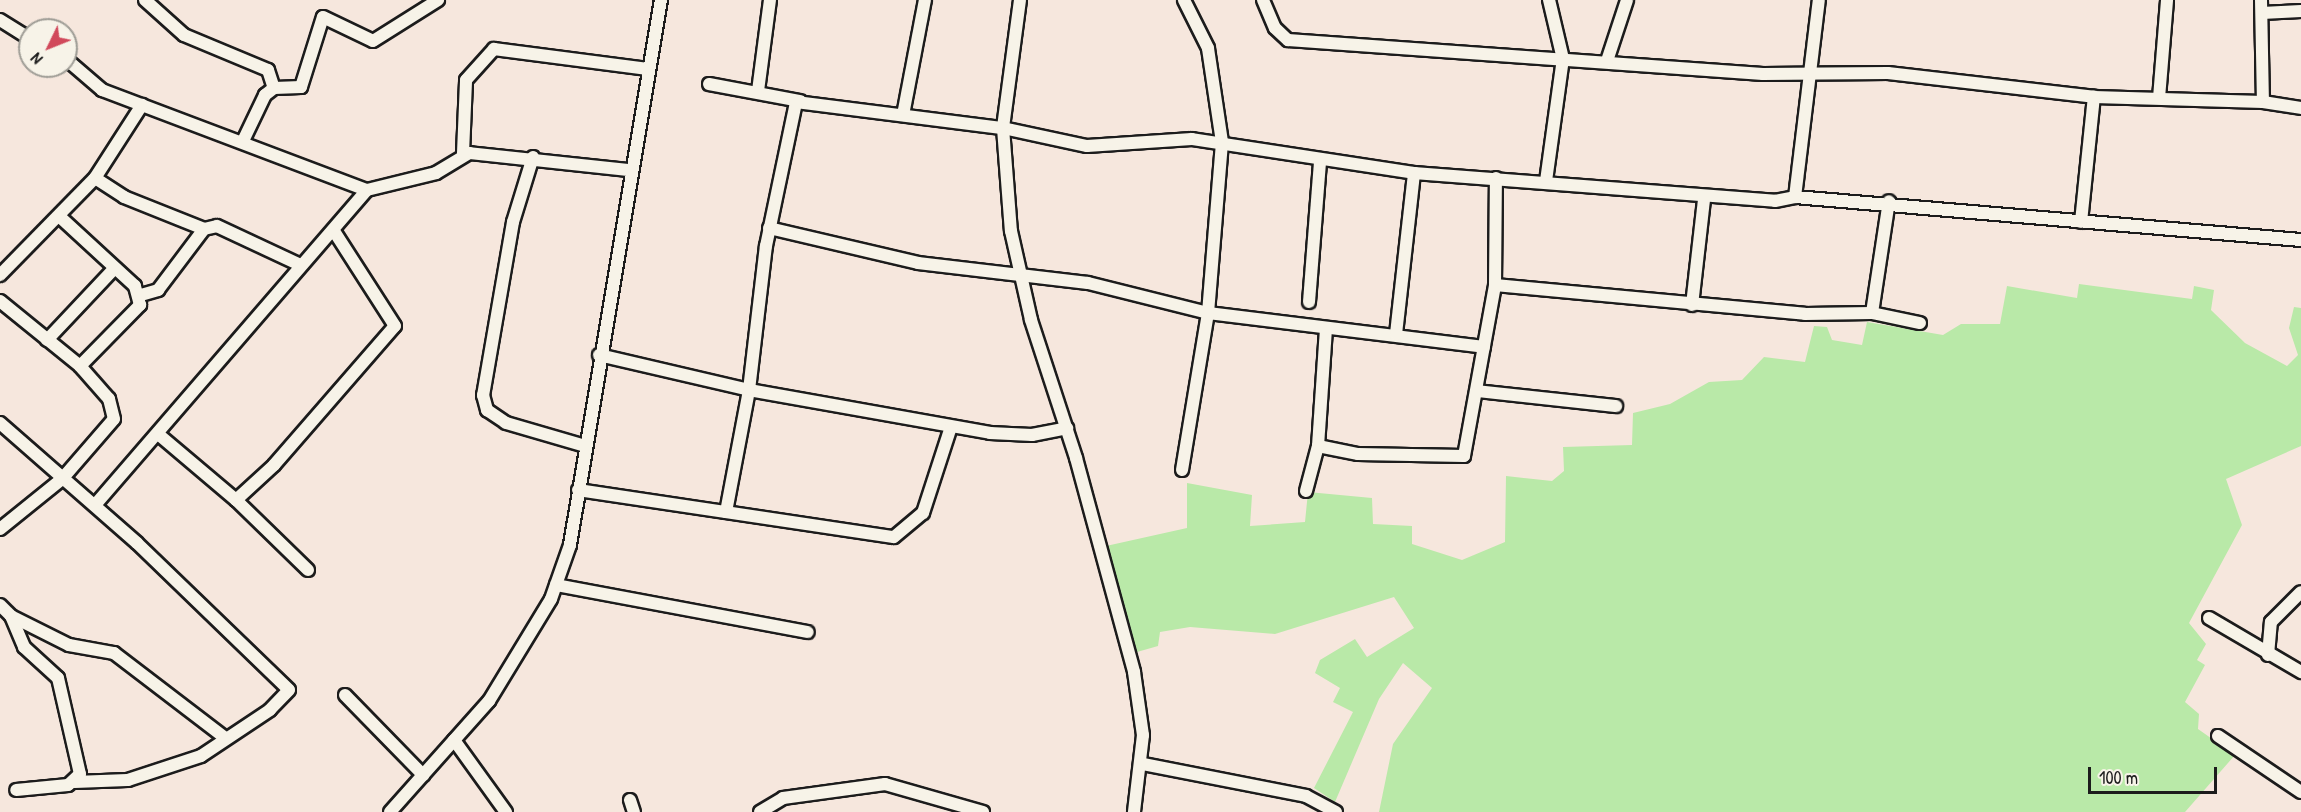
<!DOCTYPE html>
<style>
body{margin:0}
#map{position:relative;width:2301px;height:812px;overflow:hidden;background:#f6e7dd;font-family:"Patrick Hand",sans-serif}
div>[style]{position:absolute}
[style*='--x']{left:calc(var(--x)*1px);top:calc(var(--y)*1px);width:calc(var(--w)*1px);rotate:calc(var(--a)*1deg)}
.green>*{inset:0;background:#b9e9a8}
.roads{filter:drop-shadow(2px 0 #1c1c1c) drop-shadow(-2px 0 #1c1c1c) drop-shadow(0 2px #1c1c1c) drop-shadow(0 -2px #1c1c1c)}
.minor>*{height:12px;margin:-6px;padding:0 6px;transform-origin:6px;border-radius:6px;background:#f7f3e8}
span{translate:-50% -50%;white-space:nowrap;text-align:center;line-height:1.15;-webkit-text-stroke:5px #f7f3e8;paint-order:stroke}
.north{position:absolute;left:18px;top:18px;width:60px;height:60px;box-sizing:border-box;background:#f7f3e8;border:2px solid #9f9d96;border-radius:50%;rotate:227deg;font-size:16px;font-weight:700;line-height:24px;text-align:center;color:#1c1c1c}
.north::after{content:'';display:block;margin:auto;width:21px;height:27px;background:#d1495b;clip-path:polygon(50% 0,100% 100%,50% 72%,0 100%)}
.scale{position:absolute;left:2088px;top:767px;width:129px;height:27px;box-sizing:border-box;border:3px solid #1c1c1c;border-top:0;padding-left:8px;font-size:18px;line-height:21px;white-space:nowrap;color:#1c1c1c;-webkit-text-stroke:4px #f7f3e8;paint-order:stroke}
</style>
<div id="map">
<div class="green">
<i style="clip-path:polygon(2079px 284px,2192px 299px,2194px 286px,2214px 290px,2211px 310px,2245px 343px,2287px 366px,2298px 355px,2289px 328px,2294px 307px,2301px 308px,2301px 446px,2226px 479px,2242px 525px,2189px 623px,2206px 644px,2197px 660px,2205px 665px,2185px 702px,2199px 714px,2198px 729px,2235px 755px,2185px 812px,1379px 812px,1393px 744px,1432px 688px,1403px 663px,1379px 699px,1335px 802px,1314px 788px,1353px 712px,1333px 702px,1340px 688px,1315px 673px,1320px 660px,1355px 639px,1367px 657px,1414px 628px,1394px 597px,1275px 634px,1190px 627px,1160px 632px,1158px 646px,1137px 652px,1106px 546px,1187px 528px,1187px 483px,1252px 495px,1250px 526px,1305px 522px,1308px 492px,1372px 498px,1373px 524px,1412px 526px,1412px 544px,1462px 560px,1505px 542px,1506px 476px,1552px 481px,1564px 471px,1563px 447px,1632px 445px,1633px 413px,1670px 404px,1709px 382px,1742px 380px,1764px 357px,1805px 362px,1814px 326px,1827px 327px,1832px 340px,1862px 345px,1867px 322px,1943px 335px,1961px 324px,2000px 324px,2007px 286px,2077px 298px)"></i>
</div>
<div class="roads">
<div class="minor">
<i style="--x:145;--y:0;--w:52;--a:41.9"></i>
<i style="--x:184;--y:35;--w:91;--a:22.6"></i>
<i style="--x:268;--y:70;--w:19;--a:72"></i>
<i style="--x:1020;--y:0;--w:129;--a:97.6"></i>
<i style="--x:1003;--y:128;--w:103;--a:85.6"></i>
<i style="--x:1011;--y:231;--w:91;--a:77.3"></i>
<i style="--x:1031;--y:320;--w:145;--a:71.9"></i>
<i style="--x:1076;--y:458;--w:222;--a:74.8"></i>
<i style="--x:1134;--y:672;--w:64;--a:81.9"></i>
<i style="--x:1143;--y:735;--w:78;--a:96.7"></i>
<i style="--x:1263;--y:0;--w:30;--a:67"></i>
<i style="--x:1275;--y:28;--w:18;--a:43"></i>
<i style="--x:1288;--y:40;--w:476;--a:4.1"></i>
<i style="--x:1763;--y:74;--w:125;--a:-0.5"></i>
<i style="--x:1888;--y:73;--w:207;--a:6.6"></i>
<i style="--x:2094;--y:97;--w:169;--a:1.7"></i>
<i style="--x:2263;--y:102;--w:38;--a:9"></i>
<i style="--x:2261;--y:0;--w:102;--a:88.9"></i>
<i style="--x:2262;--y:13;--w:39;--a:-3"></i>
<i style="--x:0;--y:20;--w:36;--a:32"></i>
<i style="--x:66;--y:59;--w:48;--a:40.7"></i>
<i style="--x:102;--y:90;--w:283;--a:20.7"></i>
<i style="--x:367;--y:190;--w:71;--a:-13.8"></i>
<i style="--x:436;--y:173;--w:39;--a:-31"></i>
<i style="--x:469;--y:153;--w:161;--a:6.1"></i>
<i style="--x:1607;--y:61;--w:64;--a:-71.8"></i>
<i style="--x:709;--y:84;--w:93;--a:10.6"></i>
<i style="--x:758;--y:91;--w:92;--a:-82.5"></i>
<i style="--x:2159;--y:98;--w:98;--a:-85.3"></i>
<i style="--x:903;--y:115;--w:117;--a:-79.2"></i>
<i style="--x:243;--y:141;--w:51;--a:-64.4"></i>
<i style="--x:265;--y:95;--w:11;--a:-38"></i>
<i style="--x:274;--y:88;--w:27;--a:-2"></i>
<i style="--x:301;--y:87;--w:73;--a:-72.6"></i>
<i style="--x:323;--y:17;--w:55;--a:25.6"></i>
<i style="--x:373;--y:41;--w:77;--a:-32.2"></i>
<i style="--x:463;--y:153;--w:73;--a:-87.6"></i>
<i style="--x:466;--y:80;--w:42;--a:-47.9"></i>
<i style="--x:494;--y:49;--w:155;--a:7.4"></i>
<i style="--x:533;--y:157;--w:68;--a:107.1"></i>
<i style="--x:513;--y:222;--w:176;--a:99.8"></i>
<i style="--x:483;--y:395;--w:16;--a:75"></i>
<i style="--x:487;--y:410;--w:23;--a:34"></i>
<i style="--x:506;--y:423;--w:82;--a:16.2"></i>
<i style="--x:95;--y:178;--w:35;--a:33"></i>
<i style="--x:124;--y:197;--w:86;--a:21.8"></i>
<i style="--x:1546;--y:181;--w:123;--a:-82.1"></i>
<i style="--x:1563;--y:59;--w:61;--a:-103.3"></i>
<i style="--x:1795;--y:197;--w:508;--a:4.86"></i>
<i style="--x:2081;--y:222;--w:126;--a:-84.1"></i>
<i style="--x:769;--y:228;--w:153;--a:13.2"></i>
<i style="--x:918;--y:263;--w:171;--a:6.7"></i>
<i style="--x:1088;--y:283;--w:124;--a:14"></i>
<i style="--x:1208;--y:313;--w:278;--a:7"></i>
<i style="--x:0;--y:275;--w:136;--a:-45.6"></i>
<i style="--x:95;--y:178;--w:87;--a:-57.2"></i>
<i style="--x:1495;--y:285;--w:311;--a:5.3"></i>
<i style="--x:1805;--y:314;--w:67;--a:-0.9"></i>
<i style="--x:1872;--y:313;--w:49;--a:11.8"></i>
<i style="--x:141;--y:295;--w:18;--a:-16"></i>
<i style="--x:158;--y:290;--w:76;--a:-53"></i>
<i style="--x:204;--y:229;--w:13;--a:-13"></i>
<i style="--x:217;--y:226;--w:89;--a:25.1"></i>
<i style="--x:0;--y:301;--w:103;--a:39.1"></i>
<i style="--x:1309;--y:302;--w:141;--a:-85.5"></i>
<i style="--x:1692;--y:305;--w:107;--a:-83.5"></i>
<i style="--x:1872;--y:313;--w:113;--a:-81.4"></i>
<i style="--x:1396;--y:334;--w:162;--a:-83.6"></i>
<i style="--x:47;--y:340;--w:98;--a:-46.7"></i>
<i style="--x:599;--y:355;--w:154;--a:13.1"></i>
<i style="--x:749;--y:390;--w:245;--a:10.1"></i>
<i style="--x:990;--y:433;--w:42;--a:2.7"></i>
<i style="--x:1032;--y:435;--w:36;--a:-11"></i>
<i style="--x:1477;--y:391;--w:140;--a:6.2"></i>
<i style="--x:0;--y:423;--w:182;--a:41.2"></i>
<i style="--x:137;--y:543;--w:211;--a:44"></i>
<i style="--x:289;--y:690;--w:28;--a:134"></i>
<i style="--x:270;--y:710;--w:83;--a:146.3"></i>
<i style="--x:201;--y:756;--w:77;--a:161.8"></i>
<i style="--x:128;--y:780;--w:54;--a:177.9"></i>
<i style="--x:158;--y:434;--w:102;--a:40.2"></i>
<i style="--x:1318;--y:446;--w:41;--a:11.3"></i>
<i style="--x:1358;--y:454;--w:106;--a:1.1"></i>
<i style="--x:1464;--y:456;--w:174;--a:-79.7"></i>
<i style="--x:1495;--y:285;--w:107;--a:-89.5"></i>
<i style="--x:1182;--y:470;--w:159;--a:-80.6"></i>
<i style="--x:1208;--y:313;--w:172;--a:-85.3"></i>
<i style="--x:1222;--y:142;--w:95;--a:-98.5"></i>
<i style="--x:1208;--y:48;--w:54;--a:-116.6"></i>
<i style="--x:578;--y:490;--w:319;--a:8.5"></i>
<i style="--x:894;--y:537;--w:38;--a:-40"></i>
<i style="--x:923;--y:513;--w:90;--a:-72"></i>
<i style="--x:1306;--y:491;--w:47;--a:-75.1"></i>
<i style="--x:1318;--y:446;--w:117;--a:-86.1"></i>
<i style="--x:95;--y:505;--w:416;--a:-49.2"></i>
<i style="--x:726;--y:512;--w:124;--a:-79.3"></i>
<i style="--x:749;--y:390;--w:145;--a:-83.3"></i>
<i style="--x:766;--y:246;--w:147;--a:-78.2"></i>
<i style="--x:796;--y:102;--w:209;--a:7.2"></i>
<i style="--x:1003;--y:128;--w:86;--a:12.1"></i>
<i style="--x:1087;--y:146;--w:105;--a:-3.8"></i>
<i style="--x:1192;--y:139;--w:225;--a:8.7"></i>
<i style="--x:1414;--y:173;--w:362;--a:4.4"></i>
<i style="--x:1775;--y:201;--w:20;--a:-11"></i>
<i style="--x:1795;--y:197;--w:198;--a:-83.1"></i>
<i style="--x:0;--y:529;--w:80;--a:-38.9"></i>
<i style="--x:62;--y:479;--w:79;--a:-49.1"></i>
<i style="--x:114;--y:419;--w:21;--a:-104"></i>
<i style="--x:109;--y:399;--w:44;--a:-131.3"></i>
<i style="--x:80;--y:366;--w:86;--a:-45.5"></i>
<i style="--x:140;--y:305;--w:20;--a:-105"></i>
<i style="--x:135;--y:286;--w:103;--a:-137.4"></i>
<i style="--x:308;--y:570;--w:100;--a:-135.8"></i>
<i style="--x:236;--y:500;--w:52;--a:-42.6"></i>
<i style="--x:274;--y:465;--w:184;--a:-49"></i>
<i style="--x:395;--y:326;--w:113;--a:-122.7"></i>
<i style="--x:556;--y:585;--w:256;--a:10.6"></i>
<i style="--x:0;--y:605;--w:16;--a:45"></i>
<i style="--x:11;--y:616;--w:34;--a:67"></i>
<i style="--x:24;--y:647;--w:46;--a:42.4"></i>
<i style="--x:58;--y:678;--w:98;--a:77.1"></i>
<i style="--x:80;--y:774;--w:16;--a:137"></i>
<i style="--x:68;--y:785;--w:52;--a:174.5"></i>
<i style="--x:11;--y:616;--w:65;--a:26.6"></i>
<i style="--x:69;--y:645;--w:46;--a:10.1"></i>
<i style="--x:114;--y:653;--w:138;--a:37.4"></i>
<i style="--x:2209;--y:618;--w:107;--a:30.4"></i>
<i style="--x:2268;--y:655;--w:33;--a:-85"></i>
<i style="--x:2271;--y:622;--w:42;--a:-45"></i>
<i style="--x:345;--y:695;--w:112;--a:45.7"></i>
<i style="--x:2218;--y:736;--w:100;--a:34"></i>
<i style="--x:454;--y:740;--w:89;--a:54.2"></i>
<i style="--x:1143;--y:764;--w:166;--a:11.1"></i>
<i style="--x:1306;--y:796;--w:34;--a:28"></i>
<i style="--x:630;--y:800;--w:13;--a:72"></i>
<i style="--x:390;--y:812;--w:149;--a:-48.3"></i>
<i style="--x:489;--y:701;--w:119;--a:-58.7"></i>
<i style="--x:551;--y:599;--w:57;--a:-70.6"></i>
<i style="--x:570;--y:545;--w:553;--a:-80.52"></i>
<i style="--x:760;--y:812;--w:27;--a:-31"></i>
<i style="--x:783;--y:798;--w:103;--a:-7.8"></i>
<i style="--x:885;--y:784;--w:102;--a:15.9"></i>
</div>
</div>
<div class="north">N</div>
<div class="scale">100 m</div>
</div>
